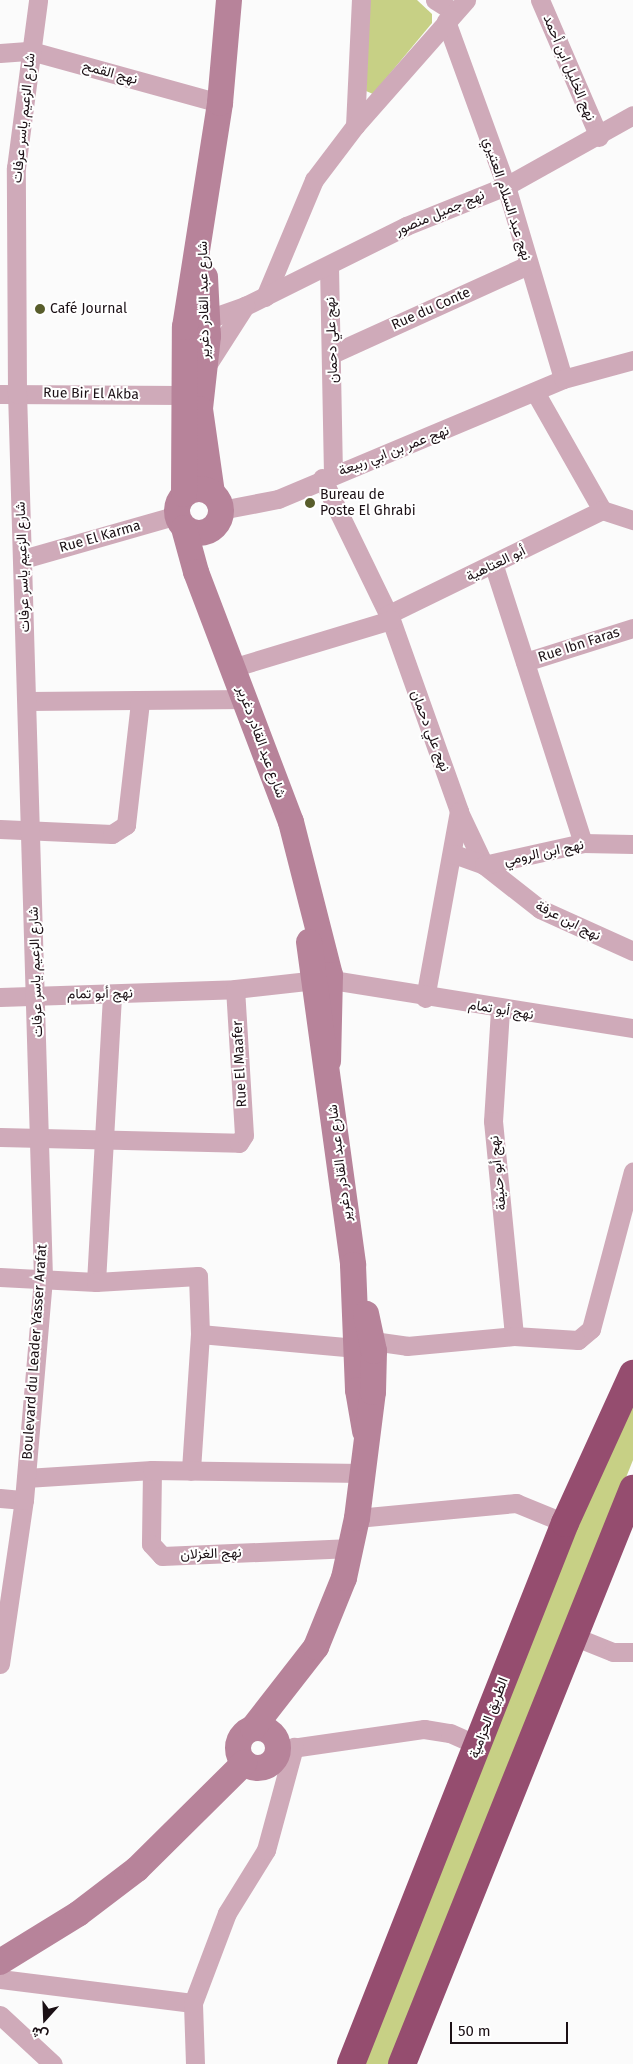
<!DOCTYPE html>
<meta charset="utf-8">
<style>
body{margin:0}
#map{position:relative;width:633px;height:2064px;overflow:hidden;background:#fbfbfb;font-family:"Fira Sans",Vazirmatn,sans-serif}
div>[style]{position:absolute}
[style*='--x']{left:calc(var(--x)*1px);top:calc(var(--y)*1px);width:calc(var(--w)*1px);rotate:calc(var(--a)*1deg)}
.green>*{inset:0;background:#c7d085}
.street>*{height:19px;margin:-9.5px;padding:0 9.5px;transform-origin:9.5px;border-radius:9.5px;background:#cfaab9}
.secondary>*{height:26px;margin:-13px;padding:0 13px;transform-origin:13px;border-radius:13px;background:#b7839a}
.secondary>.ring{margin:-13px;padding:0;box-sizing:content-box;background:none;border:26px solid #b7839a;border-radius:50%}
.highway>*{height:28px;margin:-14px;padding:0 14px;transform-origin:14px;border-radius:14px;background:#954d6f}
.dots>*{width:14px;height:14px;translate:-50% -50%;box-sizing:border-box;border:2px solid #fff;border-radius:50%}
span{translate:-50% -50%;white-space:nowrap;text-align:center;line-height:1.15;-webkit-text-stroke:4px #fff;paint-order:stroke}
.street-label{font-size:14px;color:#1b1015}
.poi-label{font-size:14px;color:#1b1015}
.left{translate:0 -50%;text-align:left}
.north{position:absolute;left:20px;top:1994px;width:50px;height:50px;-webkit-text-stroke:4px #fff;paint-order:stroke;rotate:200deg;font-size:14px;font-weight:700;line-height:20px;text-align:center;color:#1b1015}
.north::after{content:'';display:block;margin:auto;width:18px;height:22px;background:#1b1015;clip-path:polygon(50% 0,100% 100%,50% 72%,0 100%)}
.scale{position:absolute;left:450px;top:2022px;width:118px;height:22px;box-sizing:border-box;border:2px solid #1b1015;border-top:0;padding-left:6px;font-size:15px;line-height:18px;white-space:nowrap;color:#1b1015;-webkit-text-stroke:4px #fff;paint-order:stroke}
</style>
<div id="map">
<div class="green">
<i style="clip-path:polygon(370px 0,417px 0,432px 14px,432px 23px,373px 94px,366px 91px)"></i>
<i style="clip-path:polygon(633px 1399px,633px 1460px,392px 2064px,361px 2064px,559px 1571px)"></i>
</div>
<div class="street">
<i style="--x:435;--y:0;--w:22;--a:32"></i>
<i style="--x:540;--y:0;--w:149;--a:66.7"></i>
<i style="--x:446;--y:21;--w:176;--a:70"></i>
<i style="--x:506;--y:186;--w:201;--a:73.5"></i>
<i style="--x:0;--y:53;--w:31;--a:-4"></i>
<i style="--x:31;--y:51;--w:196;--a:15.4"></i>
<i style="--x:355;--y:126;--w:126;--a:-87.3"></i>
<i style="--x:329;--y:266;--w:208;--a:88.9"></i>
<i style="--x:265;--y:297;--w:127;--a:-67.3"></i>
<i style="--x:314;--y:180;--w:68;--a:-52.8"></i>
<i style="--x:355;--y:126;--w:168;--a:-48.6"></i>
<i style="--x:197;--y:323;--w:51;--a:-19.5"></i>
<i style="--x:245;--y:306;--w:180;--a:-26.4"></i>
<i style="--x:406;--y:226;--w:108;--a:-21.8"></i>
<i style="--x:506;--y:186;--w:145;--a:-29.2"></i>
<i style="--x:334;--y:353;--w:213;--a:-24.4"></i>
<i style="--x:209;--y:362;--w:67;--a:-57.3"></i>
<i style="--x:535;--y:392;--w:136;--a:60.4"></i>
<i style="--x:602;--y:510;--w:33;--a:18"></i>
<i style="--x:0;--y:394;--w:183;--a:0.3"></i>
<i style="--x:322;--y:478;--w:158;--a:64.1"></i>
<i style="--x:391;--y:620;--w:203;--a:70.4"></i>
<i style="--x:459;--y:811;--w:190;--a:100.3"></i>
<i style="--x:221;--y:510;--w:58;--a:-10.9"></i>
<i style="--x:278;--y:499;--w:309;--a:-22.8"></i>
<i style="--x:563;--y:379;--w:73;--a:-15.2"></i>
<i style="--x:23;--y:559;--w:160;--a:-15.9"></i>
<i style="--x:494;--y:566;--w:291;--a:72.2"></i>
<i style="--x:387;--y:615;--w:239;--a:-26"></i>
<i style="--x:525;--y:662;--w:113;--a:-17.5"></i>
<i style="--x:235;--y:667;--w:163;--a:-16.8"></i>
<i style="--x:28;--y:701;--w:217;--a:-0.5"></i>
<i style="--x:459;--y:812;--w:59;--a:64.7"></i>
<i style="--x:0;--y:829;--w:112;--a:2.6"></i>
<i style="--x:112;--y:834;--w:17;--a:-33"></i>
<i style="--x:126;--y:825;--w:124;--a:-83.5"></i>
<i style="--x:454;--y:854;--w:32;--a:20"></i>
<i style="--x:484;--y:865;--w:71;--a:38.2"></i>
<i style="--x:540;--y:909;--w:102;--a:24.3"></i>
<i style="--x:484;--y:865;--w:101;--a:-12.5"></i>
<i style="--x:583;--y:843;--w:50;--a:1.1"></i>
<i style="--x:0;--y:997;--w:235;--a:-1.9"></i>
<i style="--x:235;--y:989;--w:92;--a:-6.3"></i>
<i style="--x:326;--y:979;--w:311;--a:9.1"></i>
<i style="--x:500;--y:1010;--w:111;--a:93.6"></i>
<i style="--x:493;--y:1121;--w:216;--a:84.4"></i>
<i style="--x:0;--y:1137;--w:239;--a:1.4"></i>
<i style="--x:239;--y:1143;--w:9;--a:-58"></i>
<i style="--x:244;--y:1135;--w:146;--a:-93.5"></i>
<i style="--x:0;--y:1277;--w:96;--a:3"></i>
<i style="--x:96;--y:1282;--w:288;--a:-86.8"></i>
<i style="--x:96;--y:1282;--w:102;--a:-3.4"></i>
<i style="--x:198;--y:1276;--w:58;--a:88"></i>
<i style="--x:200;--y:1334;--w:137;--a:93.8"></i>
<i style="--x:200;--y:1334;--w:157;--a:5.1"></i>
<i style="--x:356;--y:1348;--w:18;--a:-22"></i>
<i style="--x:373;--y:1341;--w:34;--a:8"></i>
<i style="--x:407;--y:1346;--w:107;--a:-5.3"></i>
<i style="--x:514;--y:1336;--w:64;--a:3.6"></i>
<i style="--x:578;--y:1340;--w:17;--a:-40"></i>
<i style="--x:591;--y:1329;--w:163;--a:-75.1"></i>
<i style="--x:152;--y:1470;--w:74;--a:90.8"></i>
<i style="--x:151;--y:1544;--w:16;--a:47"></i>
<i style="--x:162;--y:1556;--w:190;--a:-2.4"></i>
<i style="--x:26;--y:1478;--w:126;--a:-3.6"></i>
<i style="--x:152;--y:1470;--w:211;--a:0.8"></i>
<i style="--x:0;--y:1498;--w:24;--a:5"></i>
<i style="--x:357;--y:1518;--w:160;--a:-5.4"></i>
<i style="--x:516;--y:1503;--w:53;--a:22.2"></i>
<i style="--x:573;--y:1636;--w:43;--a:21.8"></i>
<i style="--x:613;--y:1652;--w:20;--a:0"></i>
<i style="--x:0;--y:1664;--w:166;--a:-81.7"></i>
<i style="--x:24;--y:1500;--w:223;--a:-85.1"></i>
<i style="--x:43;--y:1278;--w:884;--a:-91.68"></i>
<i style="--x:17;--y:394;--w:226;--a:-90.3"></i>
<i style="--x:16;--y:168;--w:169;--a:-82.5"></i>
<i style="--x:278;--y:1750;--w:148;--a:-8.2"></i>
<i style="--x:424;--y:1729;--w:26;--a:9"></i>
<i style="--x:450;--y:1733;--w:32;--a:24"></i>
<i style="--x:0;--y:1979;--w:194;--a:7.1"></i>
<i style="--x:0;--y:2015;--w:72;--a:42.8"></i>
<i style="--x:195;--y:2064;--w:61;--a:-91.9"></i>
<i style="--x:193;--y:2003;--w:96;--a:-69.3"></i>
<i style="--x:227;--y:1913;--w:74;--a:-58.2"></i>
<i style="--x:266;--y:1850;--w:107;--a:-74.8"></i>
</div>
<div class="secondary">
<i style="--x:205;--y:277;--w:59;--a:87.1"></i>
<i style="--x:208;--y:336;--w:73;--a:96.3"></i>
<i style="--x:200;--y:409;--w:85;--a:81.9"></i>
<i class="ring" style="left:177px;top:489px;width:18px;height:18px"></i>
<i style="--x:184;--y:494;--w:167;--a:-89.7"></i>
<i style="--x:185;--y:327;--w:227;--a:-81.1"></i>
<i style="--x:220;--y:103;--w:103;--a:-85"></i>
<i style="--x:184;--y:528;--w:46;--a:74.7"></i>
<i style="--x:196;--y:572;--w:267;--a:69.2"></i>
<i style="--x:291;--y:822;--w:158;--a:75.7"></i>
<i style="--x:330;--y:975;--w:86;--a:91.3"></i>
<i style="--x:309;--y:942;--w:326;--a:82.2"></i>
<i style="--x:353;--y:1265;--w:125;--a:87.7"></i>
<i style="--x:358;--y:1390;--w:42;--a:80.3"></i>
<i class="ring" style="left:238px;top:1728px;width:14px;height:14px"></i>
<i style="--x:253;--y:1728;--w:103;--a:-52.1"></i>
<i style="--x:316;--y:1647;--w:74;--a:-67.9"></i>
<i style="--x:344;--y:1578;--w:61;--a:-77.8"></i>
<i style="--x:357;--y:1518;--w:127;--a:-82.8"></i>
<i style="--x:373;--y:1392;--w:41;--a:-88.6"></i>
<i style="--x:374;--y:1351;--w:38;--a:-102"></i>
<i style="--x:0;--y:1962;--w:92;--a:-31.6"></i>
<i style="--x:78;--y:1914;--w:74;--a:-37.3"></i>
<i style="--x:137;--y:1869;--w:151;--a:-44.7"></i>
</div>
<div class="highway">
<i style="--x:351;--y:2064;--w:582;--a:-68.42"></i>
<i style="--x:565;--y:1523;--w:164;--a:-65.5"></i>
<i style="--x:402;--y:2064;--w:620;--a:-68.11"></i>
</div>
<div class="dots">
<i style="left:40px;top:309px;background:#585d2b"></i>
<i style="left:310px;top:503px;background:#585d2b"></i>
</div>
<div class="street-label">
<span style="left:569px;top:68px;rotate:67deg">نهج الخليل ابن أحمد</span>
<span style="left:110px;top:73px;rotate:15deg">نهج القمح</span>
<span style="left:24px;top:118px;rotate:-84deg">شارع الزعيم ياسر عرفات</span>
<span style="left:507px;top:199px;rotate:72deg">نهج عبد السلام العتيري</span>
<span style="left:440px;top:213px;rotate:-23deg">نهج جميل منصور</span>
<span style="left:204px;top:300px;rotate:-91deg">شارع عبد القادر دغرير</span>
<span style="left:431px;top:309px;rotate:-24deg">Rue du Conte</span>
<span style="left:332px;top:340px;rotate:-92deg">نهج علي دحمان</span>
<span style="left:91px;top:394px;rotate:1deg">Rue Bir El Akba</span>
<span style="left:394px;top:451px;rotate:-21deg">نهج عمر بن ابي ربيعة</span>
<span style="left:100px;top:537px;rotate:-16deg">Rue El Karma</span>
<span style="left:496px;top:564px;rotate:-26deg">أبو العتاهية</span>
<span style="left:23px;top:567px;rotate:-92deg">شارع الزعيم ياسر عرفات</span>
<span style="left:579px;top:645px;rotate:-18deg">Rue Ibn Faras</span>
<span style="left:430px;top:731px;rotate:69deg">نهج علي دحمان</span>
<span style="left:261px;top:742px;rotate:70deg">شارع عبد القادر دغرير</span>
<span style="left:544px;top:853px;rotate:-12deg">نهج ابن الرومي</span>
<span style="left:568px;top:921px;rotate:27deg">نهج ابن عرفة</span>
<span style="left:36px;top:972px;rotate:-92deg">شارع الزعيم ياسر عرفات</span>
<span style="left:100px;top:994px;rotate:-1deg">نهج أبو تمام</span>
<span style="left:501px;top:1010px;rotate:9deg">نهج أبو تمام</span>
<span style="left:240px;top:1064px;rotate:-93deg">Rue El Maafer</span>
<span style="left:340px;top:1163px;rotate:-97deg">شارع عبد القادر دغرير</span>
<span style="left:498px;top:1173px;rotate:-96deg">نهج أبو حنيفة</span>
<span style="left:35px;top:1352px;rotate:-86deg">Boulevard du Leader Yasser Arafat</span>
<span style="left:211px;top:1554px;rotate:-2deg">نهج الغزلان</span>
<span style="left:489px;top:1718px;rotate:-69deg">الطريق الحزامية</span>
</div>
<div class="poi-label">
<span class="left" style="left:50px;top:309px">Café Journal</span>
<span class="left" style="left:320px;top:503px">Bureau de<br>Poste El Ghrabi</span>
</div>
<div class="north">ش</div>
<div class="scale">50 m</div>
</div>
